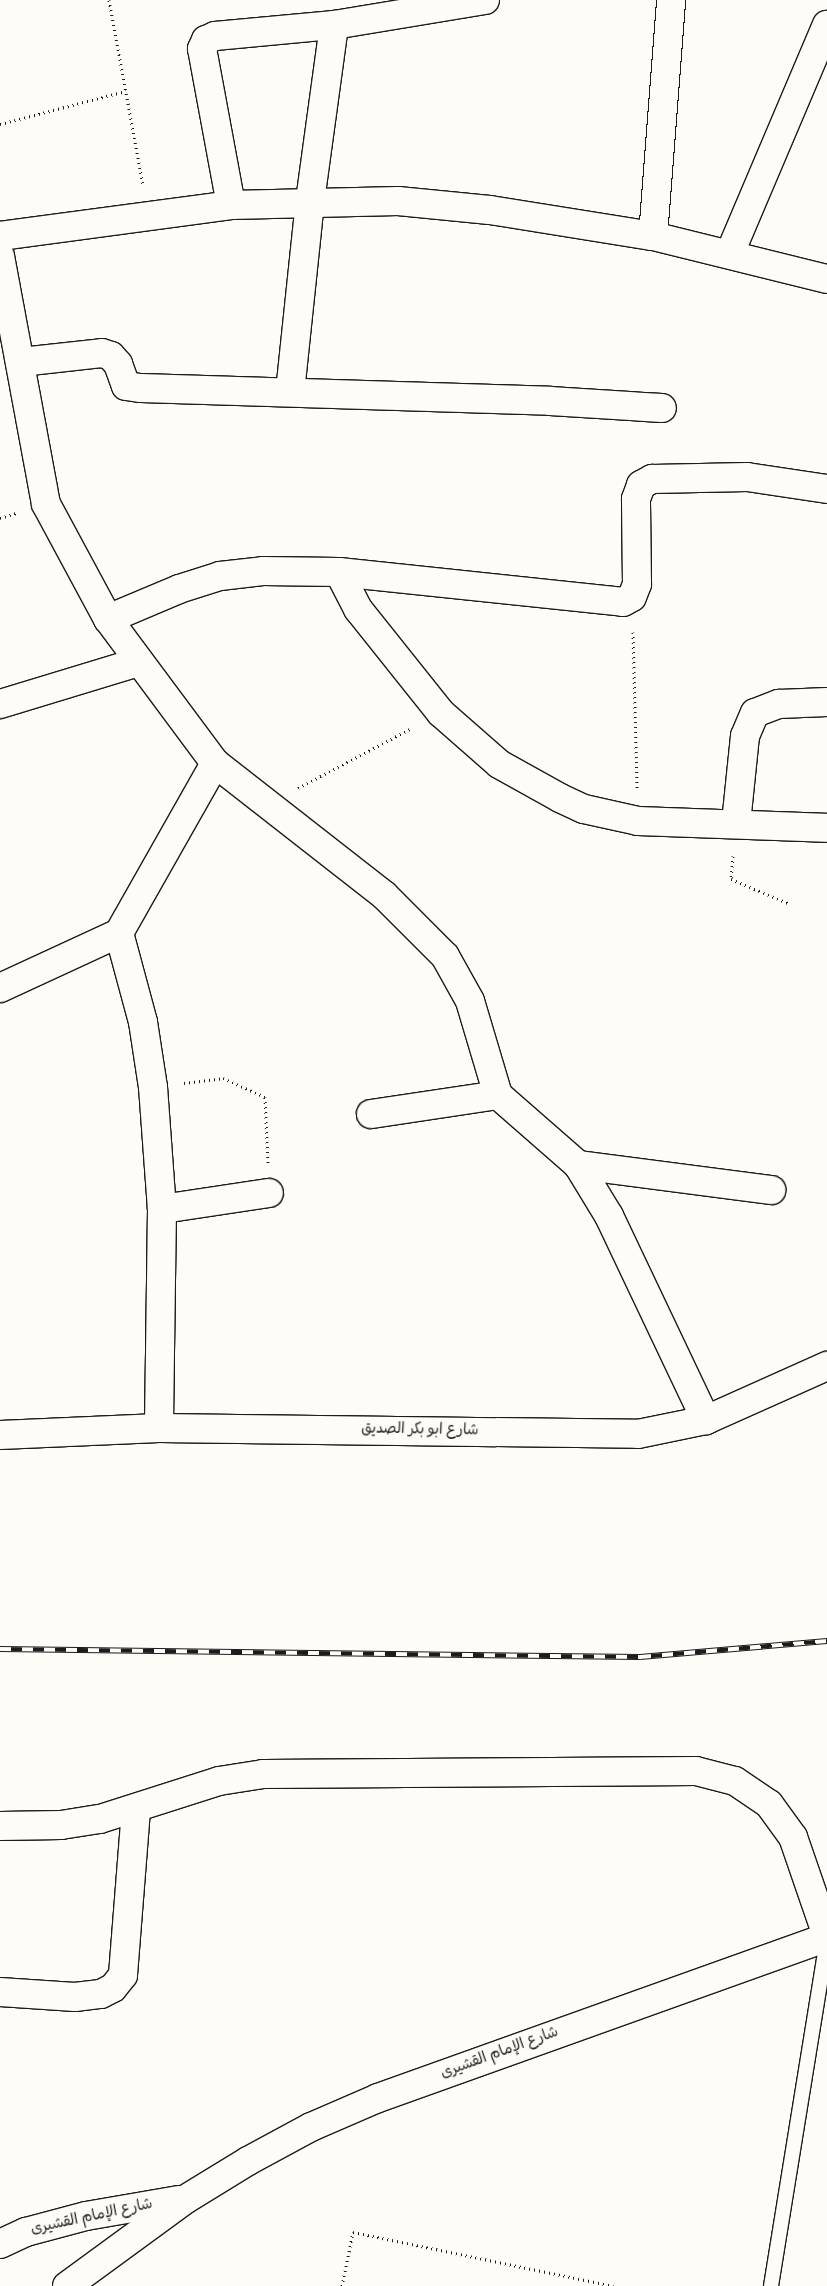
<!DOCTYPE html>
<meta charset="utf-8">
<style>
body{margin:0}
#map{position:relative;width:827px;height:2286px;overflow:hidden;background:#fdfcf7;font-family:"Gochi Hand","Playpen Sans Arabic",sans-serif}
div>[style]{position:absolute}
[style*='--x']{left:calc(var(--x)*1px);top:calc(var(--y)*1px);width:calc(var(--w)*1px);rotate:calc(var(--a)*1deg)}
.path>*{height:3px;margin-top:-1.5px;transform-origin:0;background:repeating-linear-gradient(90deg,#1c1c1c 0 1px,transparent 0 5px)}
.roads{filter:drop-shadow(1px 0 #1c1c1c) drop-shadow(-1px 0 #1c1c1c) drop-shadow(0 1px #1c1c1c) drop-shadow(0 -1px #1c1c1c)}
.lane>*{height:14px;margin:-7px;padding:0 7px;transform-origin:7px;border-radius:7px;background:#fdfcf7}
.street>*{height:28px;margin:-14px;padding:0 14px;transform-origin:14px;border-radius:14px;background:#fdfcf7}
.secondary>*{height:28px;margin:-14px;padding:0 14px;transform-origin:14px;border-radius:14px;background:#fdfcf7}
.rail>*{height:5.5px;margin-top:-2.75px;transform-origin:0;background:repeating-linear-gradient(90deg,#fdfcf7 0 11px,#1c1c1c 0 22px);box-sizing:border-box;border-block:1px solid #1c1c1c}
span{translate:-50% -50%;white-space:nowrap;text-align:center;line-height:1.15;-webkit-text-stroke:4.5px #fdfcf7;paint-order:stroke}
.street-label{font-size:15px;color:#1c1c1c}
</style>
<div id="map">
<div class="path">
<i style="--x:109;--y:0;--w:189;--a:79.6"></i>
<i style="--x:0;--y:124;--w:130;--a:-14.7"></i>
<i style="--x:0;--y:518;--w:17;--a:-17"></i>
<i style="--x:633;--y:632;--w:156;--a:88.5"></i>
<i style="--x:298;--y:788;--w:129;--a:-27.8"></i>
<i style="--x:733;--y:856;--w:23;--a:95"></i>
<i style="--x:731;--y:879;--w:62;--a:22.8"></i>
<i style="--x:184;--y:1083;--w:39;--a:-7"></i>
<i style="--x:223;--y:1078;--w:46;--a:24.3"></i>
<i style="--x:265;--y:1097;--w:66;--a:87.4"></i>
<i style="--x:342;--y:2286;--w:55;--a:-78.5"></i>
<i style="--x:353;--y:2232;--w:266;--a:11.7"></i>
</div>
<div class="roads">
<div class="lane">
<i style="--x:771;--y:2286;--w:351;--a:-80.8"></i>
</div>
<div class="street">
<i style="--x:231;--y:205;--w:159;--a:-100.5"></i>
<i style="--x:202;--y:49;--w:10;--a:-66"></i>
<i style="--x:206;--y:40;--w:10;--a:-24"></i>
<i style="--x:215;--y:36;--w:120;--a:-5.3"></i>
<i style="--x:334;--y:25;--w:153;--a:-9.4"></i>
<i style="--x:0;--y:236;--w:233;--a:-7.6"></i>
<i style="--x:231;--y:205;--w:167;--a:-1.4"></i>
<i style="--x:398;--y:201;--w:92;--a:5.6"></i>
<i style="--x:490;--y:210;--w:165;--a:9.1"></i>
<i style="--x:653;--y:236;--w:179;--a:13.9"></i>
<i style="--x:653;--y:236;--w:237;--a:-85.6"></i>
<i style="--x:730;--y:253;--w:248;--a:-67"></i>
<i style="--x:0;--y:256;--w:252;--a:79.5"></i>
<i style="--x:46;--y:504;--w:131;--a:61.7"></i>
<i style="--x:108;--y:619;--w:179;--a:53.4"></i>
<i style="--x:215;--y:763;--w:214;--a:38"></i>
<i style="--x:384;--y:895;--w:86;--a:45"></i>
<i style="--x:445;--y:956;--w:51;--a:60.9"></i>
<i style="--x:470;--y:1001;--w:98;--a:73.4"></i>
<i style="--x:498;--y:1095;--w:106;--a:41.2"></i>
<i style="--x:578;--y:1165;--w:60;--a:58.7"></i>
<i style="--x:609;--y:1216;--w:226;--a:64.6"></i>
<i style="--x:21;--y:362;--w:81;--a:-6.3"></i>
<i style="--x:102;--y:353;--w:9;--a:18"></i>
<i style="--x:111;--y:356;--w:11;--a:49"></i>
<i style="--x:118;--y:364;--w:23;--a:70"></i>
<i style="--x:126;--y:386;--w:15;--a:8"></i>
<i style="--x:141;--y:388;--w:409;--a:1.8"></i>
<i style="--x:550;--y:401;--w:112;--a:3.6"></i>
<i style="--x:290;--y:392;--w:192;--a:-84"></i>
<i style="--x:310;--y:201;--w:178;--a:-82.2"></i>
<i style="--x:339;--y:572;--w:42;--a:62.8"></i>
<i style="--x:358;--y:609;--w:133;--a:51.4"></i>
<i style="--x:441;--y:713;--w:77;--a:41.3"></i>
<i style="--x:499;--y:764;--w:70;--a:29.1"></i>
<i style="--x:560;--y:798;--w:26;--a:25"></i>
<i style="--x:584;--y:809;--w:55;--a:12.5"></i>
<i style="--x:638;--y:821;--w:189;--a:2.1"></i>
<i style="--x:108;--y:619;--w:77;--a:-22.9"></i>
<i style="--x:179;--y:589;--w:43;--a:-17.6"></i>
<i style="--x:220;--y:576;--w:43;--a:-6.6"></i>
<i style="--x:263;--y:571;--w:76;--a:0.8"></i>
<i style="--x:339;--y:572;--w:286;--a:6"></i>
<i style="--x:623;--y:602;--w:10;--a:-29"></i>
<i style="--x:632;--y:597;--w:14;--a:-69"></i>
<i style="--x:637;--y:584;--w:85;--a:-90.7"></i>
<i style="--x:636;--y:499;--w:15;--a:-70"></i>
<i style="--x:641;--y:485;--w:13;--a:-29"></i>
<i style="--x:652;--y:479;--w:95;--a:-1.2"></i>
<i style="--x:747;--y:477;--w:81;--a:8.5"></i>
<i style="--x:0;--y:704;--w:144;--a:-16.9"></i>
<i style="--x:736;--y:823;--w:87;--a:-84.1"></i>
<i style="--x:745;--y:736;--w:25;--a:-67"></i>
<i style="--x:755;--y:713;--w:26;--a:-21"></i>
<i style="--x:779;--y:704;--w:48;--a:-2.4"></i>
<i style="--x:119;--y:933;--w:92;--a:74.9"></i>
<i style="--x:143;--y:1022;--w:66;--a:81.3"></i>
<i style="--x:153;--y:1087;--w:122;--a:85.8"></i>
<i style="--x:162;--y:1209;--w:219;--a:90.8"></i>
<i style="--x:0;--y:988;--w:131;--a:-24.8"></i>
<i style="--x:119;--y:933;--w:195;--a:-60.5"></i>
<i style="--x:371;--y:1114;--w:128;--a:-8.5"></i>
<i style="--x:578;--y:1165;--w:195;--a:7.4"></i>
<i style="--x:162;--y:1209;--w:108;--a:-8.5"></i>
<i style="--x:0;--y:1992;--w:75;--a:3.8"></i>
<i style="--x:75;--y:1997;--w:26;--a:-7"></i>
<i style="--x:101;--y:1994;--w:13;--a:-27"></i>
<i style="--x:113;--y:1988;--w:16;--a:-52"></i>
<i style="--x:123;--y:1975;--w:167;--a:-85.5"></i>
</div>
<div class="secondary">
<i style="--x:0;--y:1435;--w:159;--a:-2.5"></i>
<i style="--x:159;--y:1428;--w:479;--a:0.7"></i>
<i style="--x:638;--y:1434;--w:69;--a:-11.6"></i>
<i style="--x:706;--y:1420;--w:133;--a:-24.1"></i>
<i style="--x:0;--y:1826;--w:61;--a:-0.9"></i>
<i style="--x:61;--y:1825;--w:39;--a:-9"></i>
<i style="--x:100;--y:1819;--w:125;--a:-17.7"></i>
<i style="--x:219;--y:1781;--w:45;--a:-9"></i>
<i style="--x:263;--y:1774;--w:433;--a:-0.4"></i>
<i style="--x:696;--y:1771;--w:40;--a:14.4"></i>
<i style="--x:735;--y:1781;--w:41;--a:34.1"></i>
<i style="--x:769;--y:1804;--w:41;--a:54"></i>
<i style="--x:793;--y:1837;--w:105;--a:71"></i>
<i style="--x:0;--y:2244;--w:29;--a:-25"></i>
<i style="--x:26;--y:2232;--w:62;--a:-14.9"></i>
<i style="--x:86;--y:2216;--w:94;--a:-9.8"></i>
<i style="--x:67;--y:2286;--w:147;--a:-36.2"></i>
<i style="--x:186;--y:2199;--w:73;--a:-31.5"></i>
<i style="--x:248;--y:2161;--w:72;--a:-28.4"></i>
<i style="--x:311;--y:2127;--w:73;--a:-23.4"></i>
<i style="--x:378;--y:2098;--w:477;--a:-19.7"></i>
</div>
</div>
<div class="rail">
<i style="--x:0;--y:1649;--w:640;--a:0.72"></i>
<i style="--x:640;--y:1657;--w:188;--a:-4.9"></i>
</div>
<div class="street-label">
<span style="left:420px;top:1431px;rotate:1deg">شارع ابو بكر الصديق</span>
<span style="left:500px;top:2054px;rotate:-20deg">شارع الإمام القشيرى</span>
<span style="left:92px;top:2218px;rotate:-12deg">شارع الإمام القشيرى</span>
</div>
</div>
